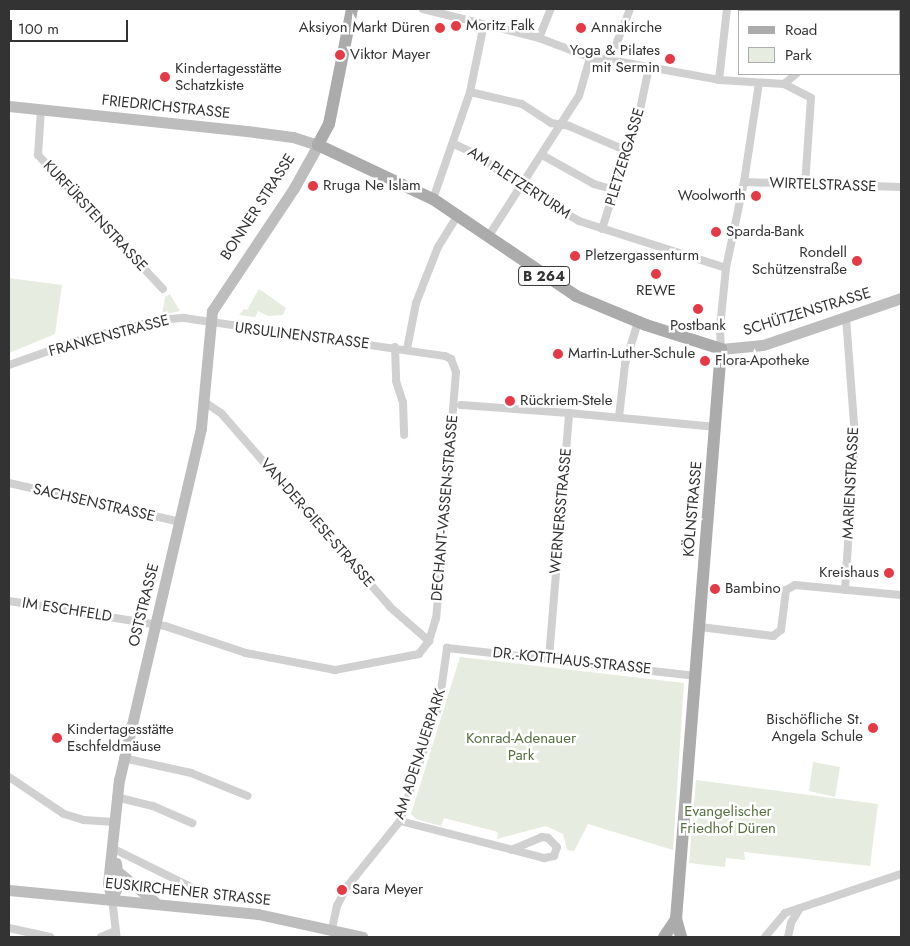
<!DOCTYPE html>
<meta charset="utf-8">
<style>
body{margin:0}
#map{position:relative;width:910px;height:946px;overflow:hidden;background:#fff;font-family:Jost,sans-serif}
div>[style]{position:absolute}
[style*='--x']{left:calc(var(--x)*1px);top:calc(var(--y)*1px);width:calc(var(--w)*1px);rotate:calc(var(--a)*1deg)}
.green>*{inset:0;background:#e6ecdf}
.street>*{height:8px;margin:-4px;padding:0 4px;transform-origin:4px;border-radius:4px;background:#d0d0d0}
.secondary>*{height:11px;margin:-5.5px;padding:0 5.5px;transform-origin:5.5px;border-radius:5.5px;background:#bdbdbd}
.primary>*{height:12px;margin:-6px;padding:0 6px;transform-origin:6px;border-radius:6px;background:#ababab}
.dots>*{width:14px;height:14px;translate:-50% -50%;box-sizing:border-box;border:2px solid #fff;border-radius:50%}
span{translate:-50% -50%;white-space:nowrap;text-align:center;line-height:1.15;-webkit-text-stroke:5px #fff;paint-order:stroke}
.shield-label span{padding:1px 4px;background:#fff;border:1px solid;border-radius:4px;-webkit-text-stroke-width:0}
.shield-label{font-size:14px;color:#333;font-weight:700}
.poi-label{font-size:15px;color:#333}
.left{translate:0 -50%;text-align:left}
.right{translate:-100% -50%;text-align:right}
.street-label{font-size:15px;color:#333}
.park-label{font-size:15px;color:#56703f}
.frame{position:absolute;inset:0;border:10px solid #333;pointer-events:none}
.legend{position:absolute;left:738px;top:10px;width:162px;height:65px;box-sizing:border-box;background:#fff;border:1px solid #adadad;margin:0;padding:6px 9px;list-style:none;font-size:15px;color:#333}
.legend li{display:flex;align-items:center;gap:10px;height:25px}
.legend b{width:25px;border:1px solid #adadad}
.scale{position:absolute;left:10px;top:20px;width:118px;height:22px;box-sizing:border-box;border:2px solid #333;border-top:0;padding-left:6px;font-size:15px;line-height:18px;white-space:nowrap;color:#333;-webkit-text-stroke:4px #fff;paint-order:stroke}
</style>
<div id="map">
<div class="green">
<i style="clip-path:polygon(9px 278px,62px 285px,55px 334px,9px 353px)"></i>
<i style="clip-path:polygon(259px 289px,286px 308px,283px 315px,268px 316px,258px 311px,255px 317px,239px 315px,244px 309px,247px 310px)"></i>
<i style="clip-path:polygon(170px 294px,180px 311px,162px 315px,165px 297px)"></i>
<i style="clip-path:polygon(460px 657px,684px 683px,673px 850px,588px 824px,574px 851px,567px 850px,563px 834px,546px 826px,497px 839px,498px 832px,444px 818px,441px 826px,416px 819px,411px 814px)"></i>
<i style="clip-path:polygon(813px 762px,840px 767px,835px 797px,809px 791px)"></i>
<i style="clip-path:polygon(696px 780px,878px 804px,870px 866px,744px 852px,745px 860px,726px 858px,725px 867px,689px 863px)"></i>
</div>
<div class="street">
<i style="--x:423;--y:9;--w:120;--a:14"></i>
<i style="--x:539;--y:38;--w:62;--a:20.8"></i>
<i style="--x:597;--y:60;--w:8;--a:-7"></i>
<i style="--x:605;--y:59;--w:116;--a:10.4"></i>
<i style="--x:719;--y:80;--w:65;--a:3.5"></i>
<i style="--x:784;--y:84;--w:30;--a:27"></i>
<i style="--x:811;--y:98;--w:87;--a:93.9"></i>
<i style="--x:819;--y:9;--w:2;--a:90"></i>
<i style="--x:539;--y:38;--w:31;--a:-68"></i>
<i style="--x:899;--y:56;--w:2;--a:0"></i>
<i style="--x:605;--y:59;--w:8;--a:-30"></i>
<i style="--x:612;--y:55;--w:49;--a:-68.6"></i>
<i style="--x:719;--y:80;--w:71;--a:-83.6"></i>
<i style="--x:784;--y:84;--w:16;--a:-40"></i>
<i style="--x:470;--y:92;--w:53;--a:13"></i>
<i style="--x:522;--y:104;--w:35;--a:33"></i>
<i style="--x:551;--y:123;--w:18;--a:9"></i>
<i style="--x:569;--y:126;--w:63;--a:23.3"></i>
<i style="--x:41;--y:109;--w:46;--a:93.7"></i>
<i style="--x:38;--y:155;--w:183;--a:47"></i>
<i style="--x:454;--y:144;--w:26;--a:25"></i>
<i style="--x:478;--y:155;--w:54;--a:37.5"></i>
<i style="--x:521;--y:188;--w:67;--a:29.6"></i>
<i style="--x:579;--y:221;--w:154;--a:17.7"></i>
<i style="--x:542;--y:155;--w:60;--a:29.1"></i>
<i style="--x:594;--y:184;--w:22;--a:16"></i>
<i style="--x:744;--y:182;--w:157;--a:1.8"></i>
<i style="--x:433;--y:199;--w:113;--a:-70.9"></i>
<i style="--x:470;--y:92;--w:69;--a:-78.4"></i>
<i style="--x:602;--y:229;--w:125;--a:-72.3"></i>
<i style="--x:640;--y:110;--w:44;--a:-78.2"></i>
<i style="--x:488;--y:237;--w:168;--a:-57.2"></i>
<i style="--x:579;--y:96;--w:40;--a:-74"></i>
<i style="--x:395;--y:347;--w:34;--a:88"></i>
<i style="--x:396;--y:381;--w:22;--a:72"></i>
<i style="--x:403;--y:402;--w:33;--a:88"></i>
<i style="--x:407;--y:349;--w:47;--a:-78.9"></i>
<i style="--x:416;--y:303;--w:60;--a:-68.6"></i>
<i style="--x:438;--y:247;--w:36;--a:-58"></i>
<i style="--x:721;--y:349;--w:22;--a:-93"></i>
<i style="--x:720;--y:327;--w:59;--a:-84.2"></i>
<i style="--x:726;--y:268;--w:88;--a:-78.2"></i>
<i style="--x:744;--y:182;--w:100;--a:-81.4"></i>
<i style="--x:9;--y:365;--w:78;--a:-19.4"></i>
<i style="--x:83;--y:339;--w:78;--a:-14"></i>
<i style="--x:159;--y:320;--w:25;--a:-5"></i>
<i style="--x:184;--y:318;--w:264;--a:8.3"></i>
<i style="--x:445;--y:356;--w:7;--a:27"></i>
<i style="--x:451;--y:359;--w:14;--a:69"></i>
<i style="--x:456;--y:372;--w:247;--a:94.6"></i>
<i style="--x:436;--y:618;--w:24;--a:107"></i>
<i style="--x:429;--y:641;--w:16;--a:128"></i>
<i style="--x:419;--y:654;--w:86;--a:169.2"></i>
<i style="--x:335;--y:670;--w:91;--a:-169.2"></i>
<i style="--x:246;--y:653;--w:85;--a:-161.6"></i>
<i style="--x:165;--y:626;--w:158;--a:-170.9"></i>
<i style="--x:206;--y:403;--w:18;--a:34"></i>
<i style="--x:221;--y:413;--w:257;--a:48.9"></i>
<i style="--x:390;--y:607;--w:52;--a:41.1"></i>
<i style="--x:461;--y:405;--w:108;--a:4.2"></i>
<i style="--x:619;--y:417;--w:53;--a:-83.5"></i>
<i style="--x:625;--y:364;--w:44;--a:-72.8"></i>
<i style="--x:9;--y:483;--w:175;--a:12.8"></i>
<i style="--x:845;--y:590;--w:153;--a:-86.3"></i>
<i style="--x:855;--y:437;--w:120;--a:-94.3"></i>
<i style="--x:700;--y:627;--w:74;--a:7"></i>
<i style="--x:773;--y:636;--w:10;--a:-37"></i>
<i style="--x:781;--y:630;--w:40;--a:-82.9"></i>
<i style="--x:786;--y:590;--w:10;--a:-29"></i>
<i style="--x:795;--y:585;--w:106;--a:5.4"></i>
<i style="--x:549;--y:658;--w:246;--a:-85.3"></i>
<i style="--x:569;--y:413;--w:148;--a:5.4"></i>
<i style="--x:123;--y:758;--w:70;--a:12.4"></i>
<i style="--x:191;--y:773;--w:61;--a:22"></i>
<i style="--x:9;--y:777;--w:66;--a:33.9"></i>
<i style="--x:64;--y:814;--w:21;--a:17"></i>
<i style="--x:84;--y:820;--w:30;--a:4"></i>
<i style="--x:116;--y:797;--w:38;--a:14"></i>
<i style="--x:153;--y:806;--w:43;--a:23.6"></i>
<i style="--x:400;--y:821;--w:149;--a:14.4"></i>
<i style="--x:544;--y:858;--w:10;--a:-11"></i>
<i style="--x:554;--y:856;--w:9;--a:-72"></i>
<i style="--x:557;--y:847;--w:13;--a:-135"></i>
<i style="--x:548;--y:838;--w:6;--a:-171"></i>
<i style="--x:542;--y:837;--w:33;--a:157"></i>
<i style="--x:114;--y:849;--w:86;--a:26.3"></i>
<i style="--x:112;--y:899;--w:38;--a:83"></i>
<i style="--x:9;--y:928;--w:42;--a:12.4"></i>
<i style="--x:332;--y:929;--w:24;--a:-78"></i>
<i style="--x:337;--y:906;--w:20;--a:-63"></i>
<i style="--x:346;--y:888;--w:86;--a:-51.1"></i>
<i style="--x:400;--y:821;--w:122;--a:-71.4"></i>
<i style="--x:439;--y:705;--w:58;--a:-82"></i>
<i style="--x:447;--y:648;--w:251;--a:6.4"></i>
<i style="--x:101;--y:937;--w:15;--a:-23"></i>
<i style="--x:765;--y:937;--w:31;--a:-50"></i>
<i style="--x:785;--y:913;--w:122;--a:-18.6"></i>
<i style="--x:788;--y:937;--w:14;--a:-78"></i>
<i style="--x:791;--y:923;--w:17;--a:-59"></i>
</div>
<div class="secondary">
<i style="--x:9;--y:106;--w:239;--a:6"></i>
<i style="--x:247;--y:131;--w:46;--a:7.4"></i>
<i style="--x:293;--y:137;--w:26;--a:18"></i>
<i style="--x:318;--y:145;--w:49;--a:119.2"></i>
<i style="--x:294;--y:188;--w:148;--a:123.7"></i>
<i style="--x:212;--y:311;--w:118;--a:95.4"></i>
<i style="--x:201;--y:428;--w:360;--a:103.1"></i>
<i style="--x:119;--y:779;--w:106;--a:96"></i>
<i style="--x:108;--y:884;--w:16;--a:75"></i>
<i style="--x:721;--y:349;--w:42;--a:-5.4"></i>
<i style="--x:763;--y:345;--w:146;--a:-18.8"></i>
<i style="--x:117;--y:871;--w:49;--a:39.2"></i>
<i style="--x:9;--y:890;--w:250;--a:5.5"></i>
<i style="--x:258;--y:914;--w:107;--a:12.4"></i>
<i style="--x:112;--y:899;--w:15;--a:-67"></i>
<i style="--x:118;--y:885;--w:22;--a:-95"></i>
</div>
<div class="primary">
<i style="--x:352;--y:9;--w:117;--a:101.3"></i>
<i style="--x:329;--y:124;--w:24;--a:118"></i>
<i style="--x:318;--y:145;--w:127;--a:25.2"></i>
<i style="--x:433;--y:199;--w:173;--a:34.1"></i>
<i style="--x:576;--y:296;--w:76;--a:22.5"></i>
<i style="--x:646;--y:325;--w:79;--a:17.7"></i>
<i style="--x:721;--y:349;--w:572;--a:94.51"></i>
<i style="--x:676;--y:919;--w:19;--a:74"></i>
<i style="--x:664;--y:937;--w:22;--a:-56"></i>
</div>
<div class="dots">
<i style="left:456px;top:26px;background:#e63946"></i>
<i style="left:440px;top:28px;background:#e63946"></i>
<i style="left:581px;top:28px;background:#e63946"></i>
<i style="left:340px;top:55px;background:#e63946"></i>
<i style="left:670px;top:59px;background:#e63946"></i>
<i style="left:165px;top:77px;background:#e63946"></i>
<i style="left:313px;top:186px;background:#e63946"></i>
<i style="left:756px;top:196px;background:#e63946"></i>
<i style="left:716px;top:232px;background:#e63946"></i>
<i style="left:575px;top:256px;background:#e63946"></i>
<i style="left:857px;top:261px;background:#e63946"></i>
<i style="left:656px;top:274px;background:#e63946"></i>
<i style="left:698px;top:309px;background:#e63946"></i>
<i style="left:558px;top:354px;background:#e63946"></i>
<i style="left:705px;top:361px;background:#e63946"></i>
<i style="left:510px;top:401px;background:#e63946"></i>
<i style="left:889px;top:573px;background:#e63946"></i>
<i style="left:715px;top:589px;background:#e63946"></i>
<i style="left:873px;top:728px;background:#e63946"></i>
<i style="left:57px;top:738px;background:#e63946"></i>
<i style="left:342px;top:890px;background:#e63946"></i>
</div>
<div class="shield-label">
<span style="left:544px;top:276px">B 264</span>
</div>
<div class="poi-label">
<span class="left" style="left:466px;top:26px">Moritz Falk</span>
<span class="right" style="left:430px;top:28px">Aksiyon Markt Düren</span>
<span class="left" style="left:591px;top:28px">Annakirche</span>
<span class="right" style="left:660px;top:59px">Yoga &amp; Pilates<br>mit Sermin</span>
<span class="left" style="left:350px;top:55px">Viktor Mayer</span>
<span class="left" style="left:175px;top:77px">Kindertagesstätte<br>Schatzkiste</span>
<span class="left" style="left:323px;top:186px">Rruga Ne Islam</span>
<span class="right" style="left:746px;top:196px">Woolworth</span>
<span class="left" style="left:726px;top:232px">Sparda-Bank</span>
<span class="right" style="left:847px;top:261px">Rondell<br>Schützenstraße</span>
<span class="left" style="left:585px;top:256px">Pletzergassenturm</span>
<span style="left:656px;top:291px">REWE</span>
<span style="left:698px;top:326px">Postbank</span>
<span class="left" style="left:568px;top:354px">Martin-Luther-Schule</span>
<span class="left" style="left:715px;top:361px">Flora-Apotheke</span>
<span class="left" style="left:520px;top:401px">Rückriem-Stele</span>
<span class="right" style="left:879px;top:573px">Kreishaus</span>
<span class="left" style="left:725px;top:589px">Bambino</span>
<span class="right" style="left:863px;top:728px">Bischöfliche St.<br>Angela Schule</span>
<span class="left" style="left:67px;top:738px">Kindertagesstätte<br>Eschfeldmäuse</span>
<span class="left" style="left:352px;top:890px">Sara Meyer</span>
</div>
<div class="street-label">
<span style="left:166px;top:107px;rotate:6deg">FRIEDRICHSTRASSE</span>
<span style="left:625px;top:157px;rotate:-73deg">PLETZERGASSE</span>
<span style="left:519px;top:183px;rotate:33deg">AM PLETZERTURM</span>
<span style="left:823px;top:185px;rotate:2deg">WIRTELSTRASSE</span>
<span style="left:258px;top:207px;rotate:-57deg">BONNER STRASSE</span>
<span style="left:95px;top:216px;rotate:47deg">KURFÜRSTENSTRASSE</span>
<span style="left:807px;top:312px;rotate:-17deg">SCHÜTZENSTRASSE</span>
<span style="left:109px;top:336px;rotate:-15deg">FRANKENSTRASSE</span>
<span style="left:302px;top:336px;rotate:7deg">URSULINENSTRASSE</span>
<span style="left:851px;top:483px;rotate:-87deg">MARIENSTRASSE</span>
<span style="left:94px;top:503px;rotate:13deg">SACHSENSTRASSE</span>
<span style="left:445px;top:508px;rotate:-85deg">DECHANT-VASSEN-STRASSE</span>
<span style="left:693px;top:509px;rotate:-85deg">KÖLNSTRASSE</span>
<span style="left:561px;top:511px;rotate:-85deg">WERNERSSTRASSE</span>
<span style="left:317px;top:523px;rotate:49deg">VAN-DER-GIESE-STRASSE</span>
<span style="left:144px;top:605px;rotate:-76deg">OSTSTRASSE</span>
<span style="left:67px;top:610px;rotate:9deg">IM ESCHFELD</span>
<span style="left:572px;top:661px;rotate:6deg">DR.-KOTTHAUS-STRASSE</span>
<span style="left:420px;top:754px;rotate:-72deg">AM ADENAUERPARK</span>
<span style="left:188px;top:892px;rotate:6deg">EUSKIRCHENER STRASSE</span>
</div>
<div class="park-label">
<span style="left:521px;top:747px">Konrad-Adenauer<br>Park</span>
<span style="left:728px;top:820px">Evangelischer<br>Friedhof Düren</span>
</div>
<div class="frame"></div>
<ul class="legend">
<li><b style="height:6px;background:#ababab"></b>Road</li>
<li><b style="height:14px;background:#e6ecdf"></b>Park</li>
</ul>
<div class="scale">100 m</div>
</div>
